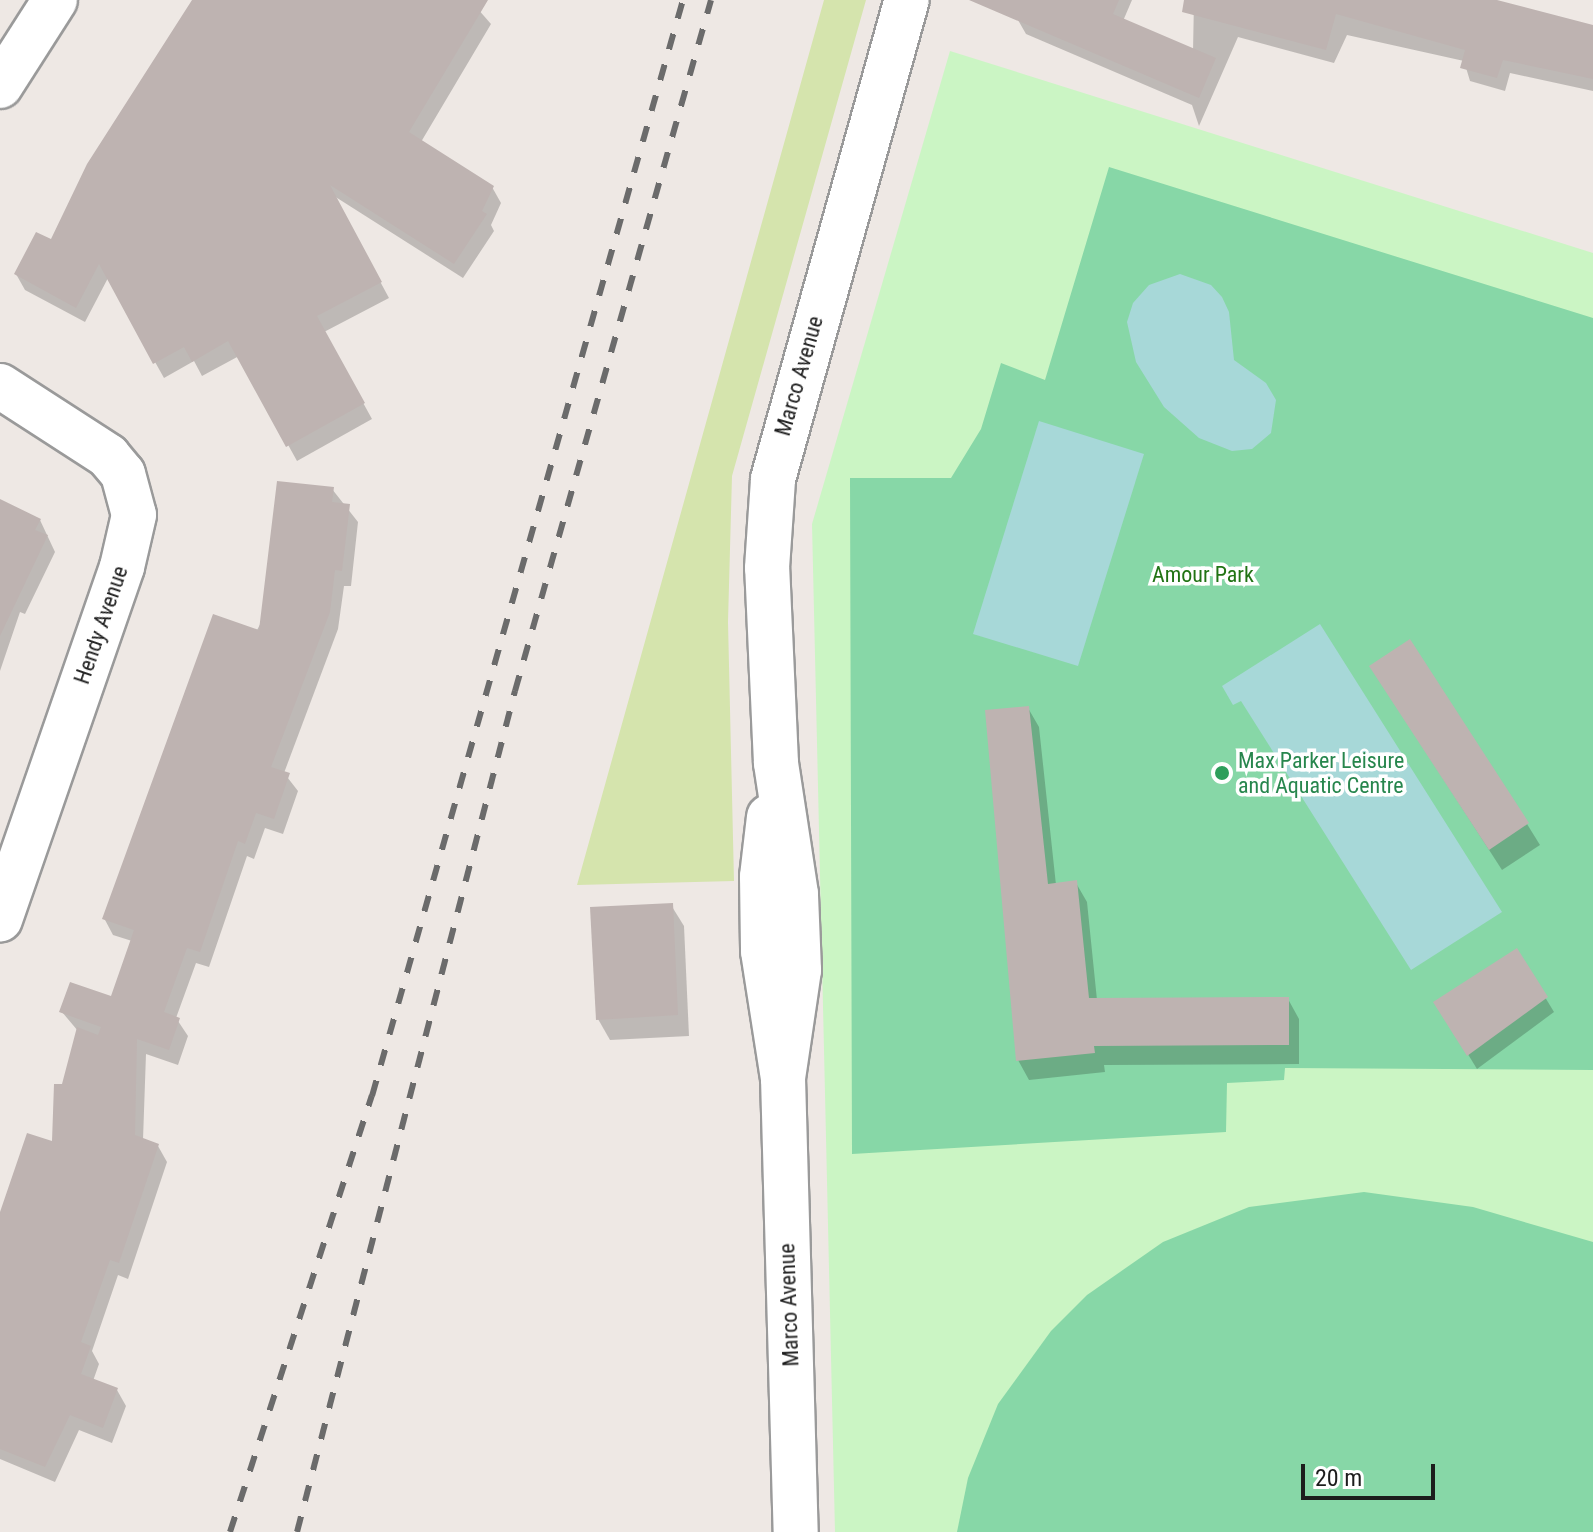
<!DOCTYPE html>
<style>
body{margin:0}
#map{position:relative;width:1593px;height:1532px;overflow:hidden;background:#eee8e4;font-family:"Roboto Condensed",sans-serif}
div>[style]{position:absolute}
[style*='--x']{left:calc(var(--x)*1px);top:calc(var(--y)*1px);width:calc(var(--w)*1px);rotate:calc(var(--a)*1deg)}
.grass>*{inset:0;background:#d5e4ad}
.park>*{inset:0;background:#cbf5c4}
.pitch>*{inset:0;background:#87d7a7}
.water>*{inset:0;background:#a7d8d8}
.shadow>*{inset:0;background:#0003}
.building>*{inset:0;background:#beb3b1}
.roads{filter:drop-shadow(2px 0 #9a9a9a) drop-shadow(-2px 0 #9a9a9a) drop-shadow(0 2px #9a9a9a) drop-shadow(0 -2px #9a9a9a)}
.minor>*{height:44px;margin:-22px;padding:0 22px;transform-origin:22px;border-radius:22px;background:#fff}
.tertiary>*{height:44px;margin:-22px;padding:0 22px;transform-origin:22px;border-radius:22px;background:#fff}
.rail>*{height:6px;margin-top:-3px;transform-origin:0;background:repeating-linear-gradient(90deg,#6b6b6b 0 16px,transparent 0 32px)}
.dots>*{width:22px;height:22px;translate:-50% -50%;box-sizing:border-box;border:4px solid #fff;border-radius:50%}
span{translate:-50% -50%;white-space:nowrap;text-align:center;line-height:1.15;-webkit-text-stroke:7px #fff;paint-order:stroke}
.street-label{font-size:22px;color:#1d1d1d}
.park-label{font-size:22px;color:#217314}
.leisure-label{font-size:22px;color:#27864d}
.left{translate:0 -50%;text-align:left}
.scale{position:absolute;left:1301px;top:1464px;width:134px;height:36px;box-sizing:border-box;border:4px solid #1d1d1d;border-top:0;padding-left:10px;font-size:24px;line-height:28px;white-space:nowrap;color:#1d1d1d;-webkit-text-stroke:6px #fff;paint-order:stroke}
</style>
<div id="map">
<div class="grass">
<i style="clip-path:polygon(824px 0,866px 0,732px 476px,728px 622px,734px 881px,577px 885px)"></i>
</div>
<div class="park">
<i style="clip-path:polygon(950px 51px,1593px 253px,1593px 1532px,835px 1532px,812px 524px)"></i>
</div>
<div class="pitch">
<i style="clip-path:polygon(1109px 167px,1593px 318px,1593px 1070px,1285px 1068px,1284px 1080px,1227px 1083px,1226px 1132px,852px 1154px,850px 478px,951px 478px,981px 429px,1001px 363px,1045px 380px)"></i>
<i style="clip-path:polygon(1364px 1192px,1473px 1207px,1593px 1242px,1593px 1532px,957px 1532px,968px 1478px,998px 1404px,1051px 1331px,1087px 1295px,1163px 1242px,1249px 1207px)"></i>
</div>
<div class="water">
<i style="clip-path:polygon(1180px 274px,1211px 285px,1222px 297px,1229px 312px,1234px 360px,1266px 383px,1276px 400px,1271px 433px,1252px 449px,1232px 451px,1199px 438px,1164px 407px,1136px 362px,1127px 322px,1133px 303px,1149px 285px)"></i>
<i style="clip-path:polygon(1039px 421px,1144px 454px,1078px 666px,973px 634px)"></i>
<i style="clip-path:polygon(1320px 624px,1502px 912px,1411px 970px,1241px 701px,1233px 705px,1222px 686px)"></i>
</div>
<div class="shadow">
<i style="clip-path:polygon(195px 0,470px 0,491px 24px,421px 142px,492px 187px,501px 203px,491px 225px,494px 231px,463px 278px,334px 196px,389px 298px,324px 332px,372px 419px,297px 461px,239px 356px,202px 376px,194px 361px,164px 378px,108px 278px,85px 322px,25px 290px,16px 274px,51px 242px)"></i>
<i style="clip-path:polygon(1026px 0,1132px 0,1123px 21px,1193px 51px,1194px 0,1489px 0,1593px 27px,1593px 91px,1510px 73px,1505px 91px,1470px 81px,1464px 61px,1347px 35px,1334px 63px,1238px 37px,1199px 126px,1192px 105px,1026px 34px,1018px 20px)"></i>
<i style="clip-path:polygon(332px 489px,358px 522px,351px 586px,344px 586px,338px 629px,284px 773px,298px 791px,283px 834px,265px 828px,254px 859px,247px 856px,209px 967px,196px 963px,176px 1018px,188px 1036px,178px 1065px,146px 1054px,143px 1140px,158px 1146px,167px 1162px,128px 1279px,118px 1275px,92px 1351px,99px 1364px,93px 1381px,117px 1390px,126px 1406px,112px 1443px,79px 1430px,55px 1482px,0 1459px,0 1219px,54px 1144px,78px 1031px,62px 1012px,113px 998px,132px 941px,113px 935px,104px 918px)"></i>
<i style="clip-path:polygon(0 501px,40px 520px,55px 552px,25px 614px,20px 612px,0 671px)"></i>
<i style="clip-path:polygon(1384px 687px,1527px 824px,1540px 845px,1502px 870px)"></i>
<i style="clip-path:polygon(1028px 708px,1039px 727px,1056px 885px,1076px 883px,1087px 902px,1097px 1000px,1288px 999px,1299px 1019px,1299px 1064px,1104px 1065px,1105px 1072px,1029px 1080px,1018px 1060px)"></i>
<i style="clip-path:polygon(671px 905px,684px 926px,689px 1036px,610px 1040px,598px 1019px)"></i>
<i style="clip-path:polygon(1517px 951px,1554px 1012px,1477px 1069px,1436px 1002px)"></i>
</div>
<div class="building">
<i style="clip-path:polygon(192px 0,488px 0,409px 132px,494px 186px,482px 211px,487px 214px,454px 264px,330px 185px,382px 282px,317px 316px,365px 403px,286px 447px,228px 341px,192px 362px,184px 347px,153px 364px,99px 264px,76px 308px,14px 274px,36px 232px,51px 239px,87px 164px)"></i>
<i style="clip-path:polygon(969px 0,1119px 0,1113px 14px,1216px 58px,1199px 98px)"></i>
<i style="clip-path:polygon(1184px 0,1497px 0,1593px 25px,1593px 79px,1503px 60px,1497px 78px,1460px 68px,1465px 50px,1336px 14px,1326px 50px,1182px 12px)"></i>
<i style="clip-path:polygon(277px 481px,334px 487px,332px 502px,350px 504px,342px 571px,335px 570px,330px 612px,271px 767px,290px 773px,274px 819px,256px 813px,245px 844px,238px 841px,200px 952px,187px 948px,164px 1012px,180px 1018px,169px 1050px,137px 1039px,135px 1135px,159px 1144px,119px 1263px,110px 1260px,81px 1342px,91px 1346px,81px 1374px,118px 1388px,103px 1428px,70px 1415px,45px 1467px,0 1449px,0 1212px,27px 1133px,52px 1141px,54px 1084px,62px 1084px,77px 1027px,98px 1035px,101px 1027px,59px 1012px,70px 982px,111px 996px,134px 930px,102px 919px,213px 614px,259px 630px)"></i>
<i style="clip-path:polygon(0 499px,41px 519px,35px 530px,48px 535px,0 636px)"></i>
<i style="clip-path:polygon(1410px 639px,1529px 823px,1489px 850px,1369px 666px)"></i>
<i style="clip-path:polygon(1029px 706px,1048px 884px,1077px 880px,1089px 998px,1289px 997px,1289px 1045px,1094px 1046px,1095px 1053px,1016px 1061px,985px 710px)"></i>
<i style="clip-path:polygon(673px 903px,678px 1015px,596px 1020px,590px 907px)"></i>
<i style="clip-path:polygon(1517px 948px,1548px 997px,1467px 1056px,1433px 1002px)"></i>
</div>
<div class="roads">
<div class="minor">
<i style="--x:0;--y:386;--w:129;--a:32.9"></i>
<i style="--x:108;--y:456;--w:23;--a:50"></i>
<i style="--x:123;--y:474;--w:42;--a:75"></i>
<i style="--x:134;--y:515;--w:53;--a:103"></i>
<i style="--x:122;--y:567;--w:373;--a:109.1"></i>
</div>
<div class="tertiary">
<i style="--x:0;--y:86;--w:102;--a:-57.4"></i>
<i style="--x:769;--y:817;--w:60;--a:96.7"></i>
<i style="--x:762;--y:877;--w:74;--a:89.2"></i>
<i style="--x:763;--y:951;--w:129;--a:81.1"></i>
<i style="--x:783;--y:1078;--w:454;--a:88.4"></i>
<i style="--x:783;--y:1078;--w:109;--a:-81.6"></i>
<i style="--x:799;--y:970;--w:76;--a:-92.3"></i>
<i style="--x:796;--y:894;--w:133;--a:-98.7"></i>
<i style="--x:776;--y:763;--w:195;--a:-92.6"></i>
<i style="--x:767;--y:568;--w:89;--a:-86.1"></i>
<i style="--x:773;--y:479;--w:497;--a:-74.4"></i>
</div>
</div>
<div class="rail">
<i style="--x:230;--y:1532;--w:459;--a:-72"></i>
<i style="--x:372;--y:1096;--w:1139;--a:-74.16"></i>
<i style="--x:297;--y:1532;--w:869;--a:-75.47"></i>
<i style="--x:515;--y:691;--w:718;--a:-74.16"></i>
</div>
<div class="dots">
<i style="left:1222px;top:773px;background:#2e9e5b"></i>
</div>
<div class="street-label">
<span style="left:799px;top:376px;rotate:-74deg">Marco Avenue</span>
<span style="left:101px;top:625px;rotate:-71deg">Hendy Avenue</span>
<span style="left:789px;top:1305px;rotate:-92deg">Marco Avenue</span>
</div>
<div class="park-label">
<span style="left:1203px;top:575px">Amour Park</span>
</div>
<div class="leisure-label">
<span class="left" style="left:1238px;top:773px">Max Parker Leisure<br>and Aquatic Centre</span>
</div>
<div class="scale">20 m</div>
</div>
